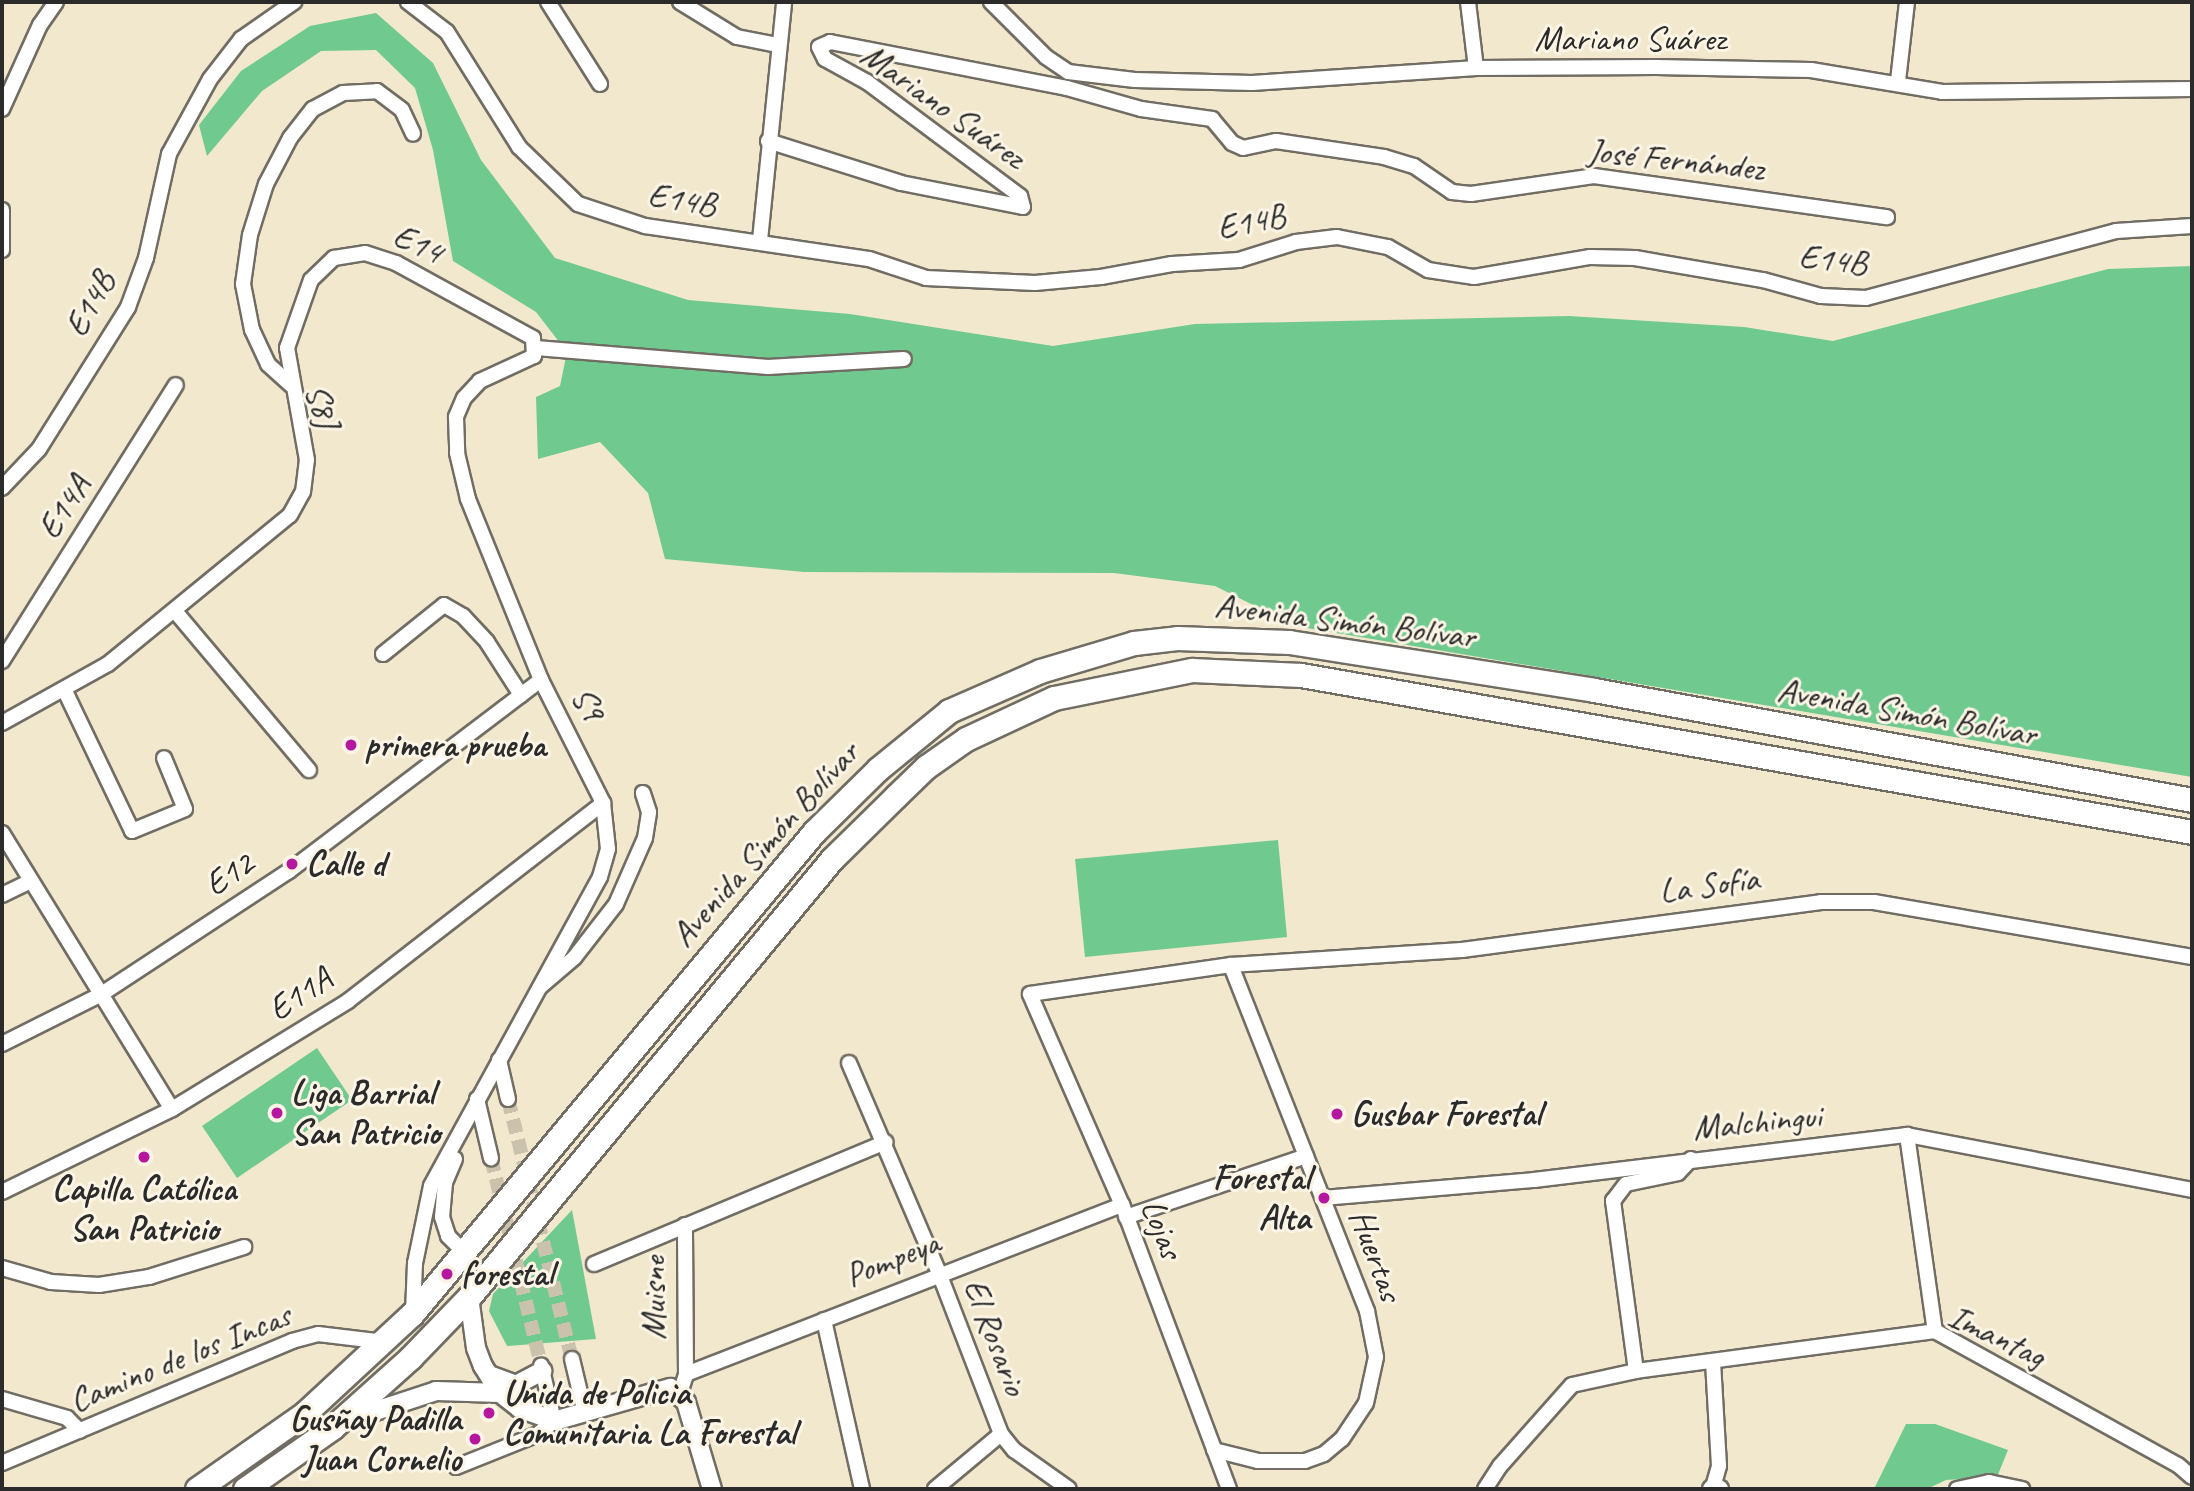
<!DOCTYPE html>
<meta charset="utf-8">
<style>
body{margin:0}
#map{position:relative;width:2194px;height:1491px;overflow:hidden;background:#f2e8cd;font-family:Caveat,sans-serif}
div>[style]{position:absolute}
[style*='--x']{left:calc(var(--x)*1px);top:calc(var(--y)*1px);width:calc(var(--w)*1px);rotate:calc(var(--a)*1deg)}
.green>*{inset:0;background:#70c98f}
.minor-tunnel>*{height:14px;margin-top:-7px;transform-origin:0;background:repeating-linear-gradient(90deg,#cac2ad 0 14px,transparent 0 21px)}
.roads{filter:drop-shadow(2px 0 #716d64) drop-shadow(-2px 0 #716d64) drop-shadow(0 2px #716d64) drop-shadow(0 -2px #716d64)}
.minor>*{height:14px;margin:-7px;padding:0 7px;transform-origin:7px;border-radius:7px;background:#fff}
.tertiary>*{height:18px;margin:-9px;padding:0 9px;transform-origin:9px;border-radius:9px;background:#fff}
.trunk>*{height:23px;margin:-11.5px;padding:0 11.5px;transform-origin:11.5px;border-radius:11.5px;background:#fff}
.dots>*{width:19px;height:19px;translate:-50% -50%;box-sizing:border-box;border:4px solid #fcf5e5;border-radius:50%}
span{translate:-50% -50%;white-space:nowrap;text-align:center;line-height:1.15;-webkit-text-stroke:6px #fcf5e5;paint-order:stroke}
.street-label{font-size:35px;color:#2b2b2b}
.poi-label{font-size:35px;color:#2b2b2b;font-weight:700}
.left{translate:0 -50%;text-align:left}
.right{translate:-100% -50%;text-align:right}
.frame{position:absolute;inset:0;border:4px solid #2b2b2b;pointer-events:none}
</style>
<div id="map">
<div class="green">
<i style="clip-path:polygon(376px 13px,433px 63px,481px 160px,555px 258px,688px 300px,850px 314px,1053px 346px,1195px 324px,1569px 316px,1744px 327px,1833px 341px,2108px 269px,2192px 266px,2192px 777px,1295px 626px,1215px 586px,1114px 573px,804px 572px,665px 559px,648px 493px,600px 442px,538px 459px,536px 397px,560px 386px,567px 352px,536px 312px,453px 261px,433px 150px,415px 88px,376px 50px,321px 51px,262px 91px,207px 156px,199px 125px,241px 71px,310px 26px)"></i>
<i style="clip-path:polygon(1278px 840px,1287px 937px,1085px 957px,1075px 859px)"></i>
<i style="clip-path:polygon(317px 1048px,352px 1100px,237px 1178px,202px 1126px)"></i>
<i style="clip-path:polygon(572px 1210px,596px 1339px,507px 1346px,489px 1311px,493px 1294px)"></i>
<i style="clip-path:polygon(1906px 1424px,1935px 1424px,2008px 1450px,1997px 1477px,1946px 1480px,1927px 1489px,1874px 1489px)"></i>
</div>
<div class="minor-tunnel">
<i style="--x:508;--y:1099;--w:268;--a:76.2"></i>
<i style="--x:491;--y:1158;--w:213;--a:76.4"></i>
</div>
<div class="roads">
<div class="minor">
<i style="--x:408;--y:2;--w:49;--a:37.6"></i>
<i style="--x:447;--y:32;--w:136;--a:57.9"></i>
<i style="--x:519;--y:147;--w:82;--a:44"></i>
<i style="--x:578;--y:204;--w:71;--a:18.2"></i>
<i style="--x:645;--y:226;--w:226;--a:8.4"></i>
<i style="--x:869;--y:259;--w:60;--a:18.4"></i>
<i style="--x:926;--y:278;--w:109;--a:2.6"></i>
<i style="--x:1035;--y:283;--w:66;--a:-5.2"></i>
<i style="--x:1101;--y:277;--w:72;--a:-10.4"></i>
<i style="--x:1172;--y:264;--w:67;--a:-3.4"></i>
<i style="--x:1239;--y:260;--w:60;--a:-17.5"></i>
<i style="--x:1296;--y:242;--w:41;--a:-7"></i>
<i style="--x:1337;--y:237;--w:52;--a:11.1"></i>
<i style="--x:1388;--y:247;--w:46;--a:29.9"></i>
<i style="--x:1428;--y:270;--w:47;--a:8.7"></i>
<i style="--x:1474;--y:277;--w:118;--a:-9.8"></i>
<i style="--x:1590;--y:257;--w:45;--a:1.3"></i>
<i style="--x:1635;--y:258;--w:130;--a:9.8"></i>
<i style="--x:1763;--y:280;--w:60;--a:15.4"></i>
<i style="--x:1821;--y:296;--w:45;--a:2.5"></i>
<i style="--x:1866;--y:298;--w:259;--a:-15"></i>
<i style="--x:2116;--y:231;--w:76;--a:-3.8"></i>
<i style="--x:548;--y:2;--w:97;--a:57.6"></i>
<i style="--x:680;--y:2;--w:67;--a:31.6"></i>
<i style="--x:737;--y:37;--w:42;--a:11"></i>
<i style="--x:991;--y:2;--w:78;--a:45"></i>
<i style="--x:1046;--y:57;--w:27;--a:34"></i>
<i style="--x:1068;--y:72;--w:67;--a:6.8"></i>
<i style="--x:1135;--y:80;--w:117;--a:1.5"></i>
<i style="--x:1252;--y:83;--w:225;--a:-3.8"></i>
<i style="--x:1476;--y:68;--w:180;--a:-0.3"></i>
<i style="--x:1656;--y:67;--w:155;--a:1.1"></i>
<i style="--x:1811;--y:70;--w:133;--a:9.5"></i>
<i style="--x:1942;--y:92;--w:250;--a:-0.7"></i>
<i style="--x:1468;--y:2;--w:66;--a:83.1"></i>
<i style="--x:1898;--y:81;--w:80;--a:-83.5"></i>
<i style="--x:2;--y:109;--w:92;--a:-65.7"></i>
<i style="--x:40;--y:25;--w:28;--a:-55"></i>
<i style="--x:768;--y:141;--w:139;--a:17.5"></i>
<i style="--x:901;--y:183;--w:124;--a:11.1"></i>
<i style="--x:1023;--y:207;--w:11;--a:-105"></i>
<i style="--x:1020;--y:196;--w:191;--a:-143.3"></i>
<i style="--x:867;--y:82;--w:48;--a:-151.3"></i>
<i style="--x:825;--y:59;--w:13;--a:-117"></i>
<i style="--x:819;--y:47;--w:12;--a:-24"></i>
<i style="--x:830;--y:42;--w:241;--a:11"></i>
<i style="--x:1067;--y:88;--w:77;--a:15.8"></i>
<i style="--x:1141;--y:109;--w:72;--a:8"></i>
<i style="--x:1212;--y:119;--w:31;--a:50"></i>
<i style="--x:1232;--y:143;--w:12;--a:24"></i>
<i style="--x:1243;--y:148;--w:34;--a:-12"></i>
<i style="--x:1276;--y:141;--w:109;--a:8.4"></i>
<i style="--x:1384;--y:157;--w:31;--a:17"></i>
<i style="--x:1414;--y:166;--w:46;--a:34.4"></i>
<i style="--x:1452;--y:192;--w:19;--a:6"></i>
<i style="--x:1471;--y:194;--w:124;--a:-8.3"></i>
<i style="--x:1594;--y:176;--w:296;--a:8"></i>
<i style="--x:2;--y:210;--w:40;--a:90"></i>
<i style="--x:760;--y:240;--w:239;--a:-84.2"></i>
<i style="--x:536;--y:348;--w:233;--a:4.7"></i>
<i style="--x:768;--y:367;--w:136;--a:-3.4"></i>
<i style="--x:291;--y:385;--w:31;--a:-138"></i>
<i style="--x:268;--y:364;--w:38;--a:-115"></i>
<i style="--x:252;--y:330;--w:47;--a:-101.1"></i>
<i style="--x:243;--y:284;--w:49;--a:-81.9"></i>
<i style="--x:250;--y:235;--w:53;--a:-72.6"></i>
<i style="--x:266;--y:184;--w:52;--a:-62.4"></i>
<i style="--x:290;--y:138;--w:37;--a:-52"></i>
<i style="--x:313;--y:109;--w:34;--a:-28"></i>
<i style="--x:343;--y:93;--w:34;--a:-3"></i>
<i style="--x:377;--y:91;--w:31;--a:37"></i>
<i style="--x:402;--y:110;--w:26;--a:65"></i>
<i style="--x:2;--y:488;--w:54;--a:-46.5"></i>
<i style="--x:39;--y:449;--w:168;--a:-57.9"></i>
<i style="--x:128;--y:307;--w:52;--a:-69.8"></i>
<i style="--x:146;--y:258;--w:107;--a:-77.5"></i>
<i style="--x:169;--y:154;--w:85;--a:-61.3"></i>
<i style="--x:210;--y:79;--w:51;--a:-52.2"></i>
<i style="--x:241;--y:39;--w:65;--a:-34.9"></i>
<i style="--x:175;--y:611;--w:208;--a:49.9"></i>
<i style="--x:383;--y:654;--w:78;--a:-38.8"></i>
<i style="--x:444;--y:605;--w:22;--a:30"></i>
<i style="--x:463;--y:616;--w:35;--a:47"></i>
<i style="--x:487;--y:642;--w:63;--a:57.3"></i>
<i style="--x:2;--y:661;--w:326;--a:-57.8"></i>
<i style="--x:65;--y:691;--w:155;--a:64.4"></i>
<i style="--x:132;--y:831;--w:57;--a:-22.5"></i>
<i style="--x:185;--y:809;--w:55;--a:-112.4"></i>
<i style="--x:2;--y:723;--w:121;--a:-29.1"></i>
<i style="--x:108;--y:664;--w:235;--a:-39.3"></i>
<i style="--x:290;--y:515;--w:26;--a:-61"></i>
<i style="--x:303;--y:492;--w:32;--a:-83"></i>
<i style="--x:307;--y:460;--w:114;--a:-100.1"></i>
<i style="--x:287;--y:348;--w:72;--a:-70.6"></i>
<i style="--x:311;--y:280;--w:32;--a:-44"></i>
<i style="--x:334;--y:258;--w:31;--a:-9"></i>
<i style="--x:365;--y:253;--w:33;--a:18"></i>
<i style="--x:396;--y:263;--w:156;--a:28.7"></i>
<i style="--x:533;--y:338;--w:18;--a:87"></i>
<i style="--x:534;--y:356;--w:60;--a:155.2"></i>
<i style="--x:480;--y:381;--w:23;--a:133"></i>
<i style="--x:464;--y:398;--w:21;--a:113"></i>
<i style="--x:456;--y:417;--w:36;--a:88"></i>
<i style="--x:457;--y:453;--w:47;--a:76.6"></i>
<i style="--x:468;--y:499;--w:195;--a:68"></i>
<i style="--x:541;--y:680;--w:138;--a:63.2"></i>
<i style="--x:603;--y:803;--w:46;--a:83.8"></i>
<i style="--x:608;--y:849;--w:29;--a:106"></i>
<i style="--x:600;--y:877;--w:352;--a:118.7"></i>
<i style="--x:431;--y:1186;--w:79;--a:101.7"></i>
<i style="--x:415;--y:1263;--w:49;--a:92.3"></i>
<i style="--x:2;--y:833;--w:324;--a:58.4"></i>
<i style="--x:2;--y:895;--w:32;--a:-26"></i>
<i style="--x:540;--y:987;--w:45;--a:-40.5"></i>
<i style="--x:574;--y:958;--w:68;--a:-52.1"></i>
<i style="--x:616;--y:904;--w:72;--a:-66.3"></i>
<i style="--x:645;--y:838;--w:26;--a:-81"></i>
<i style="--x:649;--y:812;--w:20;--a:-108"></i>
<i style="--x:2;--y:1044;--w:110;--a:-26.6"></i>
<i style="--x:100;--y:995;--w:226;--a:-33.3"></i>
<i style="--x:289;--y:871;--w:316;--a:-37.2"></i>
<i style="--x:499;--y:1060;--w:40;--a:77"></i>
<i style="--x:849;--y:1063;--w:228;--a:66.8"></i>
<i style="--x:939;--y:1273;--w:173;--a:68.9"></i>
<i style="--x:1001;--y:1434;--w:21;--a:51"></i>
<i style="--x:1014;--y:1450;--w:67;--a:35.3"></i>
<i style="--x:477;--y:1099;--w:61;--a:76.7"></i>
<i style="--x:1907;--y:1135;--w:198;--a:81.9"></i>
<i style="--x:455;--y:1159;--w:26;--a:113"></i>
<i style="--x:445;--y:1183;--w:34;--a:95"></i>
<i style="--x:442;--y:1217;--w:20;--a:72"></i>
<i style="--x:448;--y:1236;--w:24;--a:45"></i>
<i style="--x:2;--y:1192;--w:189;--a:-26"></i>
<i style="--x:172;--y:1109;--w:206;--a:-31.5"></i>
<i style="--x:348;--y:1001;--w:323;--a:-37.8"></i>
<i style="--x:1324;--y:1198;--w:211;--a:-4.9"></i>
<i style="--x:1534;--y:1180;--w:376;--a:-6.9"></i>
<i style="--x:1907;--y:1135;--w:290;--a:10.9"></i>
<i style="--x:1126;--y:1217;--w:190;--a:-18.7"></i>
<i style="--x:594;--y:1264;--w:316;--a:-22.7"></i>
<i style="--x:2;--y:1268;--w:51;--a:15.9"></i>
<i style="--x:51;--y:1282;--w:48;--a:3.6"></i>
<i style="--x:99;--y:1285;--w:51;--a:-9.1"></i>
<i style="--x:149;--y:1277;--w:100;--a:-17.5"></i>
<i style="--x:824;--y:1320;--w:173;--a:77.3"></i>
<i style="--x:572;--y:1359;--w:56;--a:76.5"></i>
<i style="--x:1636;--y:1371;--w:172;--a:-97.7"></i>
<i style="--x:1613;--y:1201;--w:21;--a:-53"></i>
<i style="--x:1626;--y:1184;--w:53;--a:-11.9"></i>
<i style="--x:1678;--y:1173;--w:19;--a:-47"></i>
<i style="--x:686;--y:1374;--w:468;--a:-21.2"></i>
<i style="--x:680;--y:1393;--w:20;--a:-72"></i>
<i style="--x:686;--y:1374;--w:149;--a:-90.4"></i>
<i style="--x:2;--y:1399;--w:68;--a:16.3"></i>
<i style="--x:67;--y:1418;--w:18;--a:45"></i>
<i style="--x:1214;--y:1450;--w:45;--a:14"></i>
<i style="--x:1258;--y:1461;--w:47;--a:0"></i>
<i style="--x:1305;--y:1461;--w:20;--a:-20"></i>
<i style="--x:1324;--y:1454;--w:23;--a:-40"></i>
<i style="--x:1342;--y:1439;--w:43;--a:-56.3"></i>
<i style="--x:1366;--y:1403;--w:47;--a:-77.7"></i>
<i style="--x:1376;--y:1357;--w:47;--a:-101.1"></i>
<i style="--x:1367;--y:1311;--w:372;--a:-111.5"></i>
<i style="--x:2;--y:1463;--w:315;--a:-22.8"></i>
<i style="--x:292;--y:1341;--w:27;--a:-15"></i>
<i style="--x:318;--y:1334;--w:67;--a:6.8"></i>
<i style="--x:456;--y:1467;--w:88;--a:-21.9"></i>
<i style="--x:538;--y:1434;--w:21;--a:-39"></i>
<i style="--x:554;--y:1421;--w:57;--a:-103.1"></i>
<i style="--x:1713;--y:1487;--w:22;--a:-74"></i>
<i style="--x:1719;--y:1466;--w:104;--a:-93.3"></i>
<i style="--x:935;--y:1489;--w:86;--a:-39.8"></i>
<i style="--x:1229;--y:1489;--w:303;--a:-110.6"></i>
<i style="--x:1122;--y:1205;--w:230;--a:-113.6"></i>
<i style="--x:1030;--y:994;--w:203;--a:-8.2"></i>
<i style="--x:1231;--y:965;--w:231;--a:-3.7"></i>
<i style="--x:1462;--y:950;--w:362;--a:-7.6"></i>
<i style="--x:1821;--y:902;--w:53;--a:0"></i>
<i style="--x:1874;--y:902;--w:323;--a:9.8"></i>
<i style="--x:1485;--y:1489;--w:27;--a:-57"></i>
<i style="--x:1500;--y:1466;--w:108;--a:-48.4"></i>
<i style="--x:1572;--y:1385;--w:66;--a:-12.3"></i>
<i style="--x:1636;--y:1371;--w:302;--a:-7.6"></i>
<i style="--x:1935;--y:1331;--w:277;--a:28.9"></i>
<i style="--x:2178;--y:1465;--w:18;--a:41"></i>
<i style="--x:1957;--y:1489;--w:33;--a:-12"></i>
<i style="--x:1989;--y:1482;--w:34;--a:12"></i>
</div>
<div class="tertiary">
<i style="--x:469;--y:1297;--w:51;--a:82.2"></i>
<i style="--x:476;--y:1348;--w:19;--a:69"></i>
<i style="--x:483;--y:1366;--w:32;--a:58"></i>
<i style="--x:500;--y:1393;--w:24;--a:38"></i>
<i style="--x:519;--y:1408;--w:37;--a:20"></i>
<i style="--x:554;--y:1421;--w:121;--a:-15.9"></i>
<i style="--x:670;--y:1388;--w:21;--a:41"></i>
<i style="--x:686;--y:1402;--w:91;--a:73.4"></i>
<i style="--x:489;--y:1375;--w:29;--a:20"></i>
<i style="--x:516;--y:1385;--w:30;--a:-28"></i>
<i style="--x:348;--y:1420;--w:93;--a:-18.2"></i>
<i style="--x:436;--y:1391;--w:64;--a:1.8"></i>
<i style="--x:1712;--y:1489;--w:7;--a:0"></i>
</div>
<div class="trunk">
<i style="--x:197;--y:1489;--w:132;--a:-35.1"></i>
<i style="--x:305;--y:1413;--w:146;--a:-42.8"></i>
<i style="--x:412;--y:1314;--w:628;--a:-50.17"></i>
<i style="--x:814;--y:832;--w:90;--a:-44.5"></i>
<i style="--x:878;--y:769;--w:92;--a:-39.2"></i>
<i style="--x:949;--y:711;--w:99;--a:-23.7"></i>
<i style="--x:1040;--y:671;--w:98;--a:-16.6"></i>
<i style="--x:1134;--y:643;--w:43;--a:-6.6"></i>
<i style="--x:1177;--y:638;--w:112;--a:2"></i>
<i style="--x:1289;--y:642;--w:309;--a:8.9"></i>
<i style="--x:1594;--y:690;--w:608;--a:10.42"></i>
<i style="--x:245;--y:1489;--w:106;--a:-35"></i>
<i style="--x:332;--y:1428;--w:106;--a:-41.9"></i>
<i style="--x:411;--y:1357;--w:83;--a:-46"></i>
<i style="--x:469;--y:1297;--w:569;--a:-50.35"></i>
<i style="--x:832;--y:859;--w:90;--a:-44.5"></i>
<i style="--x:896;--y:796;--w:42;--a:-44"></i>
<i style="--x:926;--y:767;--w:49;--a:-35"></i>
<i style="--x:966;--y:739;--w:97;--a:-25"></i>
<i style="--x:1054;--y:698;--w:141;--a:-11.5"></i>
<i style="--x:1192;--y:670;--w:109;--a:2.6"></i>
<i style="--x:1301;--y:675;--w:905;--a:9.99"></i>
</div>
</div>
<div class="dots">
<i style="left:351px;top:745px;background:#b5179e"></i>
<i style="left:292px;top:864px;background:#b5179e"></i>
<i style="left:277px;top:1113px;background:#b5179e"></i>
<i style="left:1337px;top:1114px;background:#b5179e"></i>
<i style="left:144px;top:1157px;background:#b5179e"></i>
<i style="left:1324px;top:1198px;background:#b5179e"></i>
<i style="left:447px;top:1274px;background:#b5179e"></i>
<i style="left:489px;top:1413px;background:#b5179e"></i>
<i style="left:475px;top:1439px;background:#b5179e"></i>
</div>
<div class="street-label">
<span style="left:1630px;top:39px">Mariano Suárez</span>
<span style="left:943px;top:106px;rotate:35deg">Mariano Suárez</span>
<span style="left:1676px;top:160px;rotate:6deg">José Fernández</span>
<span style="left:682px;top:200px;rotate:9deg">E14B</span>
<span style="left:1251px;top:222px;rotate:-12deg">E14B</span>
<span style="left:418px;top:244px;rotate:24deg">E14</span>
<span style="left:1833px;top:260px;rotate:6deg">E14B</span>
<span style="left:90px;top:304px;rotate:-62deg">E14B</span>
<span style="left:322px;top:406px;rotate:72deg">S8J</span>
<span style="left:64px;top:507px;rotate:-58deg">E14A</span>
<span style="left:1345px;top:621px;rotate:7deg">Avenida Simón Bolívar</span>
<span style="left:588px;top:704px;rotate:61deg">S9</span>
<span style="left:1907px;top:712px;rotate:10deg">Avenida Simón Bolívar</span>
<span style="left:765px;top:844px;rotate:-48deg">Avenida Simón Bolívar</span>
<span style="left:229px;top:874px;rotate:-33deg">E12</span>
<span style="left:1709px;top:885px;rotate:-8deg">La Sofía</span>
<span style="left:300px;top:994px;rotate:-33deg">E11A</span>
<span style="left:1757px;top:1122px;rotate:-6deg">Malchingui</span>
<span style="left:1162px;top:1229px;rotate:69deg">Lojas</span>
<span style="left:1376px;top:1255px;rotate:70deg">Huertas</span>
<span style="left:892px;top:1259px;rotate:-22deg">Pompeya</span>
<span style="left:654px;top:1298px;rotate:-90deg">Muisne</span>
<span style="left:1997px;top:1336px;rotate:26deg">Imantag</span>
<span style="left:995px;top:1337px;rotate:69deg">El Rosario</span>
<span style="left:180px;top:1358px;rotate:-22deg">Camino de los Incas</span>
</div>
<div class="poi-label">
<span class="left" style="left:365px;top:745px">primera prueba</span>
<span class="left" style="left:306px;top:864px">Calle d</span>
<span class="left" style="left:291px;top:1113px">Liga Barrial<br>San Patricio</span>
<span class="left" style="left:1351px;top:1114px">Gusbar Forestal</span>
<span class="right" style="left:1310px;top:1198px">Forestal<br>Alta</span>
<span style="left:144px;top:1209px">Capilla Católica<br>San Patricio</span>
<span class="left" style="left:461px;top:1274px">forestal</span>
<span class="left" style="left:503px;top:1413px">Unida de Policia<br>Comunitaria La Forestal</span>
<span class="right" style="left:461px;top:1439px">Gusñay Padilla<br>Juan Cornelio</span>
</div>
<div class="frame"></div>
</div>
